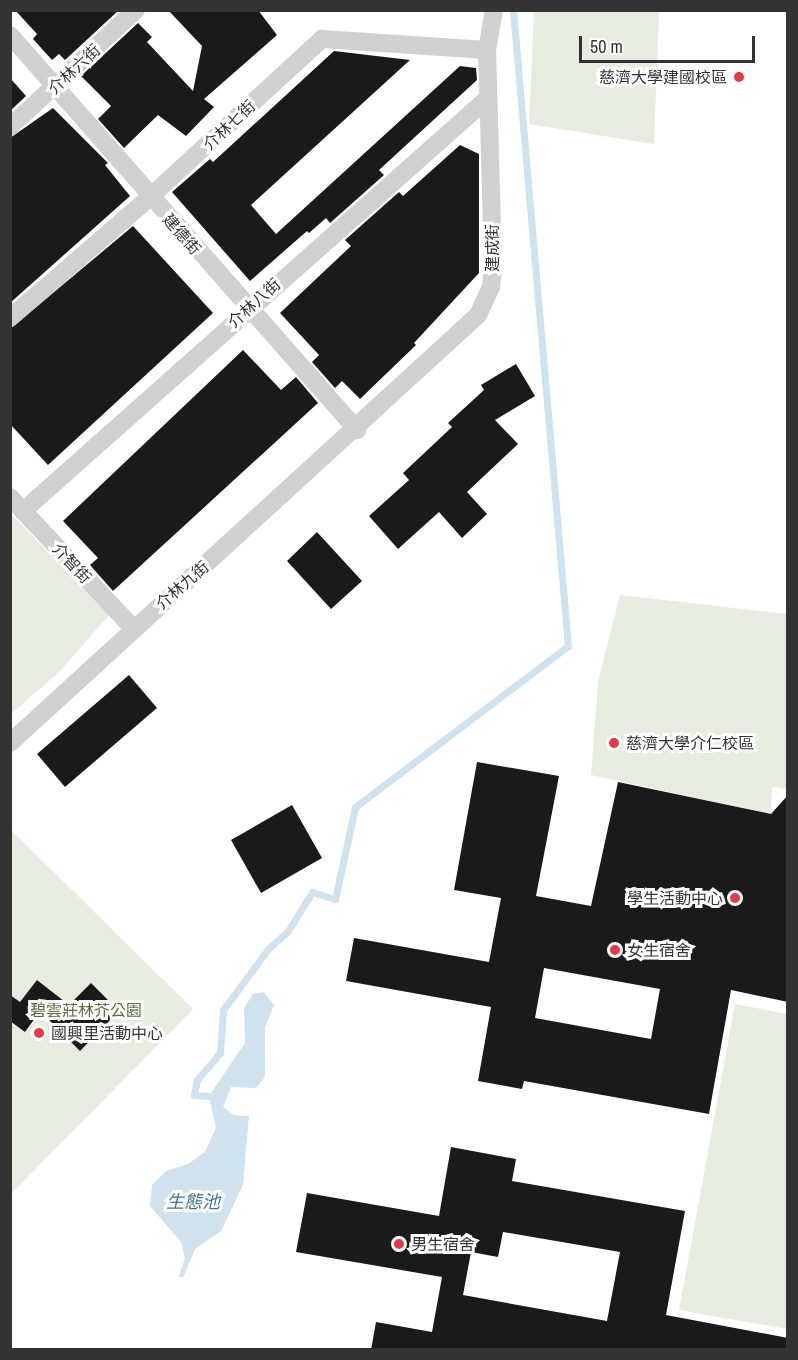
<!DOCTYPE html>
<meta charset="utf-8">
<style>
body{margin:0}
#map{position:relative;width:798px;height:1360px;overflow:hidden;background:#fff;font-family:"Archivo Narrow","Noto Sans TC",sans-serif}
div>[style]{position:absolute}
[style*='--x']{left:calc(var(--x)*1px);top:calc(var(--y)*1px);width:calc(var(--w)*1px);rotate:calc(var(--a)*1deg)}
.green>*{inset:0;background:#e6ecdf}
.water>*{inset:0;background:#cfe2ee}
.stream>*{height:7px;margin:-3.5px;padding:0 3.5px;transform-origin:3.5px;border-radius:3.5px;background:#cfe2ee}
.building>*{inset:0;background:#1a1a1a}
.minor>*{height:18px;margin:-9px;padding:0 9px;transform-origin:9px;border-radius:9px;background:#d0d0d0}
.dots>*{width:16px;height:16px;translate:-50% -50%;box-sizing:border-box;border:3px solid #fff;border-radius:50%}
span{translate:-50% -50%;white-space:nowrap;text-align:center;line-height:1.15;-webkit-text-stroke:6px #fff;paint-order:stroke}
.street-label{font-size:16px;color:#333}
.poi-label{font-size:16px;color:#333}
.right{translate:-100% -50%;text-align:right}
.left{translate:0 -50%;text-align:left}
.park-label{font-size:16px;color:#56703f}
.water-label{font-size:18px;color:#3f7597;font-style:italic}
.frame{position:absolute;inset:0;border:12px solid #333;pointer-events:none}
.scale{position:absolute;left:579px;top:36px;width:176px;height:27px;box-sizing:border-box;border:3px solid #333;border-top:0;padding-left:8px;font-size:18px;line-height:21px;white-space:nowrap;color:#333;-webkit-text-stroke:4px #fff;paint-order:stroke}
</style>
<div id="map">
<div class="green">
<i style="clip-path:polygon(534px 11px,659px 11px,654px 144px,529px 124px)"></i>
<i style="clip-path:polygon(11px 514px,109px 615px,60px 671px,11px 714px)"></i>
<i style="clip-path:polygon(620px 595px,787px 614px,787px 789px,772px 787px,771px 814px,591px 775px,598px 682px)"></i>
<i style="clip-path:polygon(10px 829px,193px 1009px,11px 1194px,10px 1194px)"></i>
<i style="clip-path:polygon(735px 1004px,787px 1014px,787px 1329px,679px 1310px)"></i>
</div>
<div class="water">
<i style="clip-path:polygon(264px 992px,274px 1005px,265px 1027px,265px 1077px,256px 1088px,231px 1087px,223px 1107px,234px 1115px,249px 1116px,243px 1185px,221px 1231px,195px 1249px,183px 1278px,179px 1276px,185px 1258px,181px 1242px,150px 1206px,152px 1185px,166px 1171px,188px 1164px,205px 1152px,216px 1128px,209px 1096px,245px 1043px,244px 1008px,253px 994px)"></i>
</div>
<div class="stream">
<i style="--x:209;--y:1096;--w:15;--a:-176"></i>
<i style="--x:194;--y:1095;--w:15;--a:-79"></i>
<i style="--x:197;--y:1080;--w:35;--a:-50"></i>
<i style="--x:220;--y:1053;--w:43;--a:-86"></i>
<i style="--x:223;--y:1010;--w:76;--a:-53.6"></i>
<i style="--x:268;--y:949;--w:27;--a:-42"></i>
<i style="--x:288;--y:931;--w:46;--a:-58.4"></i>
<i style="--x:312;--y:892;--w:24;--a:17"></i>
<i style="--x:335;--y:899;--w:94;--a:-77.7"></i>
<i style="--x:355;--y:807;--w:267;--a:-37.1"></i>
<i style="--x:568;--y:646;--w:638;--a:-94.94"></i>
</div>
<div class="building">
<i style="clip-path:polygon(15px 10px,119px 10px,65px 60px,59px 54px,52px 60px,33px 39px,37px 34px)"></i>
<i style="clip-path:polygon(168px 10px,258px 10px,277px 35px,204px 99px,214px 107px,186px 136px,158px 115px,124px 148px,98px 119px,111px 106px,81px 76px,138px 23px,152px 37px,147px 42px,193px 91px,202px 46px)"></i>
<i style="clip-path:polygon(334px 51px,410px 60px,251px 205px,276px 234px,460px 66px,476px 68px,477px 80px,379px 170px,384px 175px,330px 223px,326px 218px,309px 233px,307px 231px,250px 281px,172px 192px,210px 159px,213px 162px)"></i>
<i style="clip-path:polygon(10px 78px,26px 96px,10px 111px)"></i>
<i style="clip-path:polygon(53px 108px,108px 163px,105px 165px,130px 196px,10px 303px,10px 138px)"></i>
<i style="clip-path:polygon(460px 145px,479px 154px,479px 273px,414px 343px,416px 345px,360px 399px,342px 381px,335px 388px,312px 362px,319px 355px,280px 313px,351px 246px,345px 240px,399px 192px,403px 196px)"></i>
<i style="clip-path:polygon(133px 226px,213px 313px,48px 465px,10px 424px,10px 329px)"></i>
<i style="clip-path:polygon(243px 350px,281px 390px,296px 377px,318px 403px,113px 591px,90px 565px,98px 558px,63px 521px)"></i>
<i style="clip-path:polygon(516px 364px,535px 396px,495px 420px,518px 444px,467px 492px,487px 514px,462px 538px,439px 512px,398px 549px,369px 516px,409px 480px,403px 473px,452px 427px,448px 423px,484px 390px,481px 385px)"></i>
<i style="clip-path:polygon(317px 532px,362px 581px,331px 609px,287px 561px)"></i>
<i style="clip-path:polygon(129px 675px,157px 708px,65px 787px,37px 754px)"></i>
<i style="clip-path:polygon(evenodd,477px 762px,559px 776px,536px 896px,591px 906px,618px 782px,771px 814px,788px 795px,788px 1002px,731px 990px,709px 1114px,524px 1081px,522px 1089px,478px 1081px,491px 1007px,346px 981px,354px 938px,489px 962px,501px 898px,454px 890px,477px 762px,544px 968px,660px 989px,651px 1039px,535px 1018px,544px 968px)"></i>
<i style="clip-path:polygon(292px 805px,322px 858px,261px 893px,231px 840px)"></i>
<i style="clip-path:polygon(37px 980px,69px 1005px,91px 983px,119px 1011px,80px 1051px,40px 1011px,25px 1032px,10px 1021px,10px 995px,20px 1002px)"></i>
<i style="clip-path:polygon(evenodd,451px 1147px,516px 1159px,512px 1181px,685px 1211px,666px 1315px,788px 1338px,788px 1350px,371px 1350px,376px 1322px,432px 1332px,442px 1277px,296px 1252px,307px 1193px,439px 1216px,451px 1147px,503px 1232px,620px 1252px,607px 1321px,463px 1295px,471px 1252px,498px 1257px,503px 1232px)"></i>
</div>
<div class="minor">
<i style="--x:10;--y:35;--w:526;--a:48.7"></i>
<i style="--x:10;--y:127;--w:172;--a:-42.9"></i>
<i style="--x:10;--y:318;--w:185;--a:-40.8"></i>
<i style="--x:150;--y:197;--w:234;--a:-42.6"></i>
<i style="--x:322;--y:39;--w:165;--a:3.8"></i>
<i style="--x:10;--y:497;--w:180;--a:46.8"></i>
<i style="--x:23;--y:511;--w:622;--a:-41.61"></i>
<i style="--x:10;--y:743;--w:634;--a:-42.44"></i>
<i style="--x:478;--y:315;--w:31;--a:-65"></i>
<i style="--x:491;--y:287;--w:24;--a:-85"></i>
<i style="--x:493;--y:263;--w:213;--a:-91.6"></i>
<i style="--x:487;--y:50;--w:41;--a:-80.1"></i>
</div>
<div class="dots">
<i style="left:739px;top:77px;background:#e63946"></i>
<i style="left:614px;top:743px;background:#e63946"></i>
<i style="left:735px;top:898px;background:#e63946"></i>
<i style="left:615px;top:950px;background:#e63946"></i>
<i style="left:39px;top:1033px;background:#e63946"></i>
<i style="left:399px;top:1244px;background:#e63946"></i>
</div>
<div class="street-label">
<span style="left:74px;top:69px;rotate:-43deg">介林六街</span>
<span style="left:229px;top:125px;rotate:-43deg">介林七街</span>
<span style="left:182px;top:234px;rotate:49deg">建德街</span>
<span style="left:492px;top:248px;rotate:-90deg">建成街</span>
<span style="left:254px;top:303px;rotate:-42deg">介林八街</span>
<span style="left:72px;top:563px;rotate:47deg">介智街</span>
<span style="left:182px;top:585px;rotate:-41deg">介林九街</span>
</div>
<div class="poi-label">
<span class="right" style="left:727px;top:77px">慈濟大學建國校區</span>
<span class="left" style="left:626px;top:743px">慈濟大學介仁校區</span>
<span class="right" style="left:723px;top:898px">學生活動中心</span>
<span class="left" style="left:627px;top:950px">女生宿舍</span>
<span class="left" style="left:51px;top:1033px">國興里活動中心</span>
<span class="left" style="left:411px;top:1244px">男生宿舍</span>
</div>
<div class="park-label">
<span style="left:86px;top:1010px">碧雲莊林芥公園</span>
</div>
<div class="water-label">
<span style="left:193px;top:1202px">生態池</span>
</div>
<div class="frame"></div>
<div class="scale">50 m</div>
</div>
